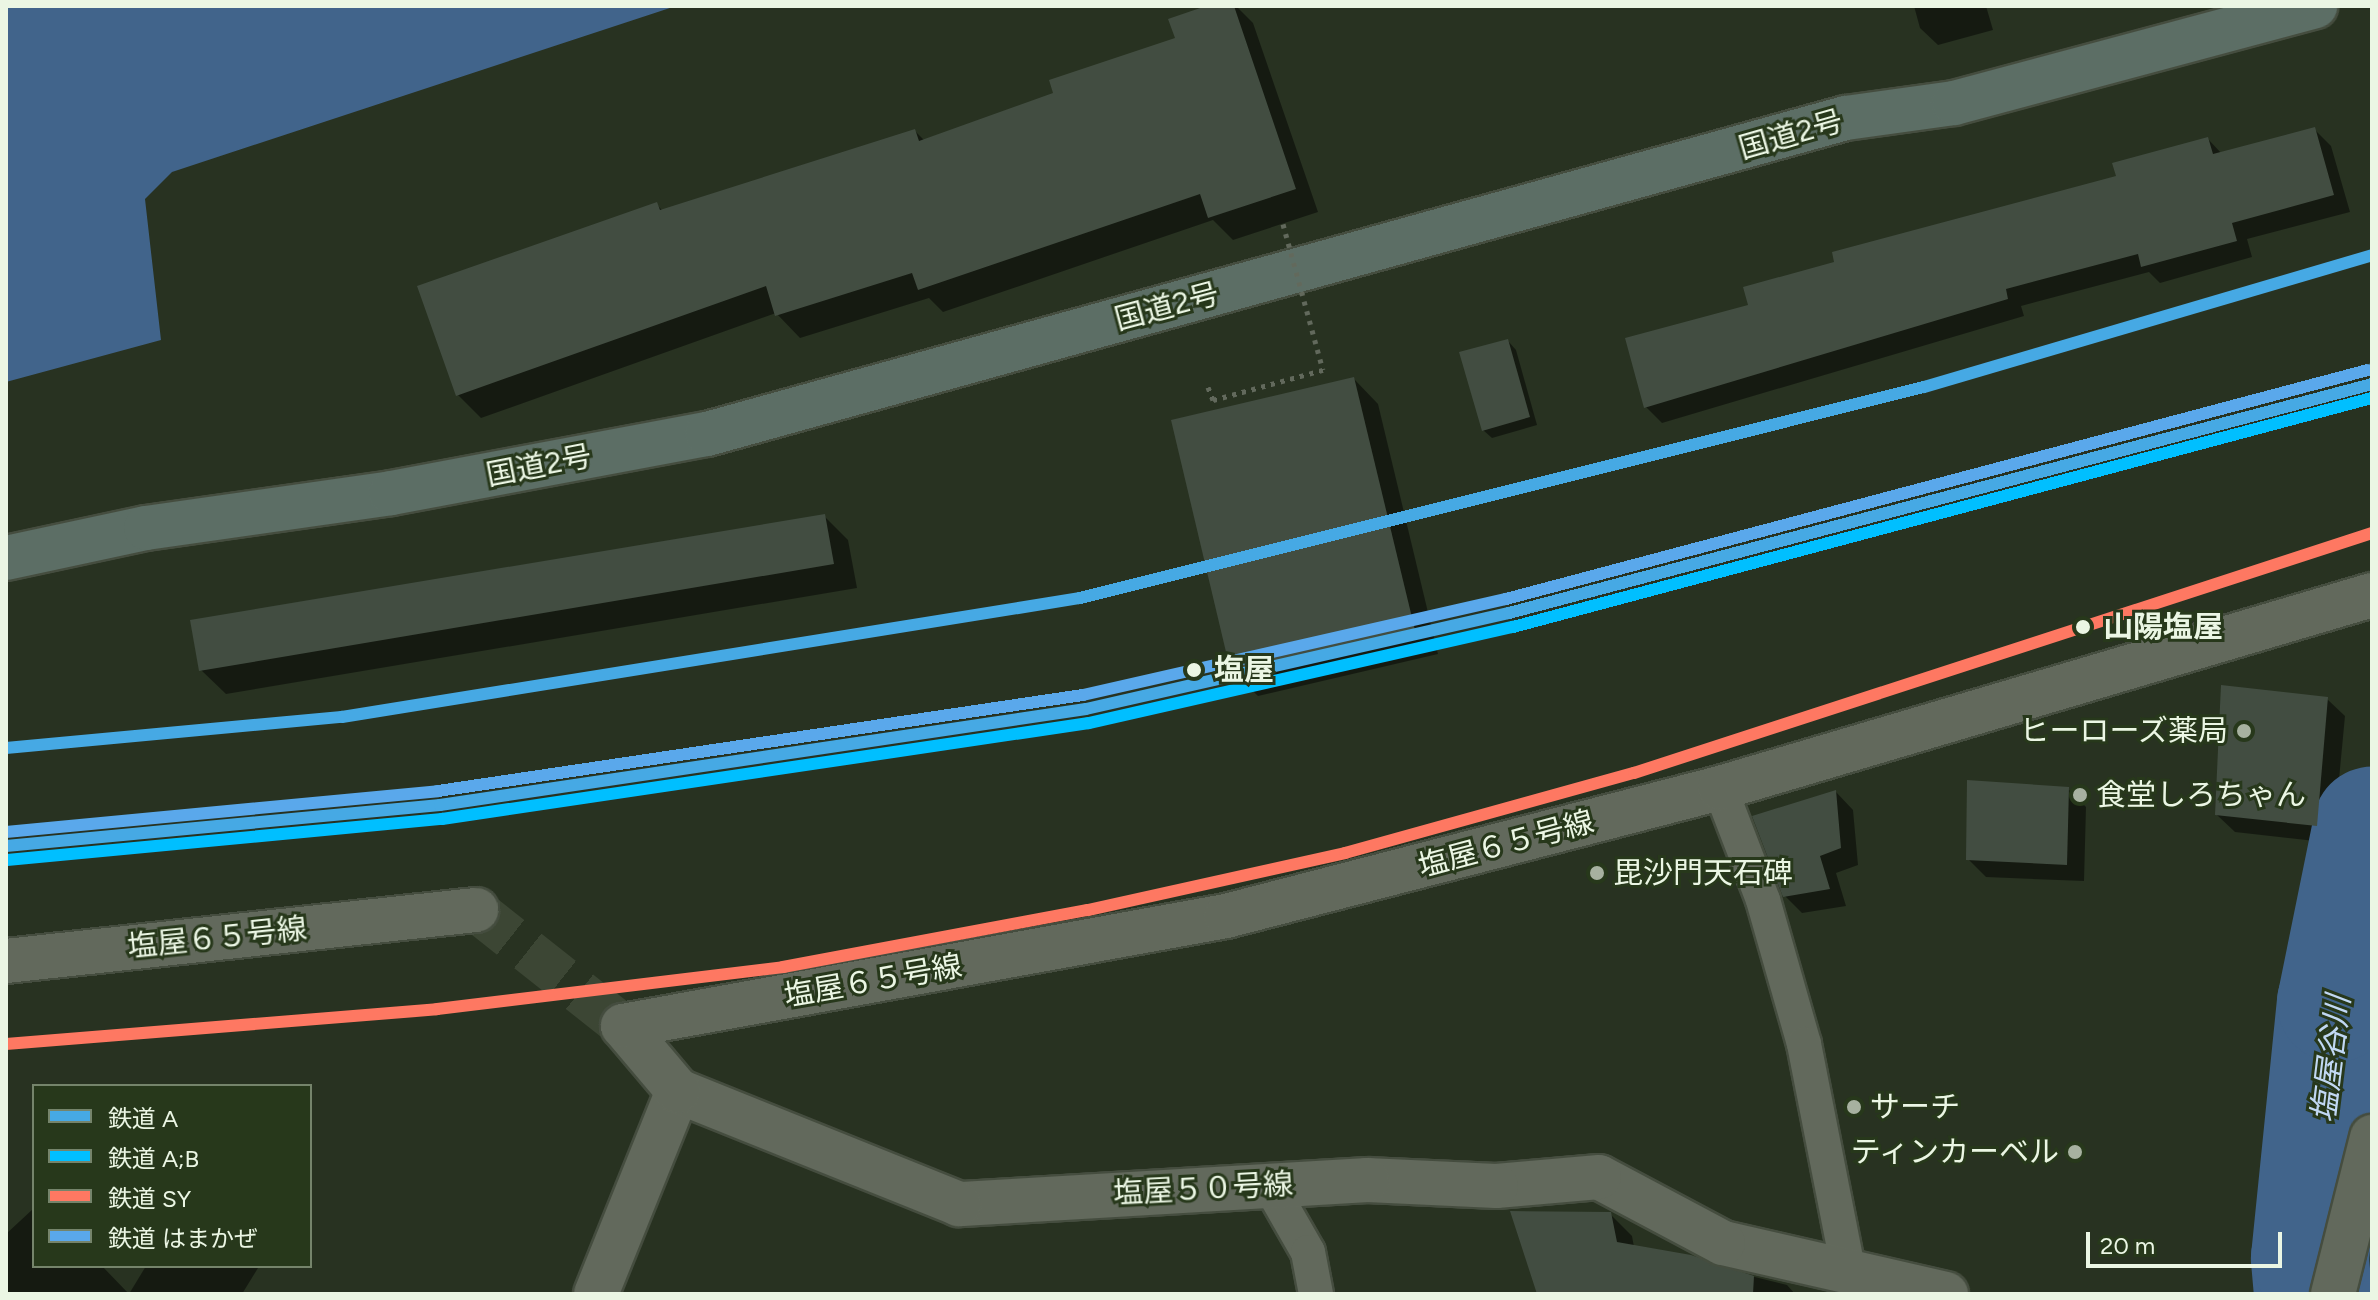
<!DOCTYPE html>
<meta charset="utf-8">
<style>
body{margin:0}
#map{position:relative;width:2378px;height:1300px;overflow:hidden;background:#283221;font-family:Figtree,"Noto Sans JP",sans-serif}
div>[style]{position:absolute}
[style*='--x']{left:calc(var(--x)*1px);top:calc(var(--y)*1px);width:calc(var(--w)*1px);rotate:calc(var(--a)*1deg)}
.water>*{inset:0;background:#41648b}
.shadow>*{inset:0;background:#0007}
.river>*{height:118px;margin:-59px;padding:0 59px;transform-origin:59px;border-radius:59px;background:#41648b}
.building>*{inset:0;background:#424d41}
.street-tunnel>*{height:44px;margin-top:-22px;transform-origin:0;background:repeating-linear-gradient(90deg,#3c4634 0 44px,transparent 0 66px)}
.path>*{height:5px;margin-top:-2.5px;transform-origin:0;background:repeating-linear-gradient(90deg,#62695c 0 4px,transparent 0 10px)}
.roads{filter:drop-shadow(2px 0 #454d3f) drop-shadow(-2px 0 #454d3f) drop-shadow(0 2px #454d3f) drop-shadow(0 -2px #454d3f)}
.lane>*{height:34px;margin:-17px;padding:0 17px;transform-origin:17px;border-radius:17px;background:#62695c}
.street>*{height:44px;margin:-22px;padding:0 22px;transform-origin:22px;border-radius:22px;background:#62695c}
.highway>*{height:44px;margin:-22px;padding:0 22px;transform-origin:22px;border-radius:22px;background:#5c6e65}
.path-bridge>*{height:5px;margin-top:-2.5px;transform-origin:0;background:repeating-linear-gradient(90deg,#62695c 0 4px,transparent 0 10px)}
.rail-1>*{height:12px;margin:-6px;padding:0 6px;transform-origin:6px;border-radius:6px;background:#46a9e4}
.rail-2>*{height:12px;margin:-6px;padding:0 6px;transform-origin:6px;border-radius:6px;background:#00bfff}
.rail-3>*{height:12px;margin:-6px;padding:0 6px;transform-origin:6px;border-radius:6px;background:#fe7862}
.rail-4>*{height:12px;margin:-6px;padding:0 6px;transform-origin:6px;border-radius:6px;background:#5aa8eb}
.dots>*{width:22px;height:22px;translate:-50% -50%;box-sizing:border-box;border:4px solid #27381b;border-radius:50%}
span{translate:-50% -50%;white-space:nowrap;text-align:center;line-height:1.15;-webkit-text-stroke:6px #27381b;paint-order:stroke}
.street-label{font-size:30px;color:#ebf6e4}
.stop-label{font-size:30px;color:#ebf6e4;font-weight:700}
.left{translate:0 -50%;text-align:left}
.poi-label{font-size:30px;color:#ebf6e4}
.right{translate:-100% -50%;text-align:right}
.water-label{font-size:32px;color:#c1d8f3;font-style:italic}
.frame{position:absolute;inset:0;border:8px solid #ebf6e4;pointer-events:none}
.legend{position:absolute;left:32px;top:1084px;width:280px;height:184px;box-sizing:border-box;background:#27381b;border:2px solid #75846b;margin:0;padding:10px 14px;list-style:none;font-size:24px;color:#ebf6e4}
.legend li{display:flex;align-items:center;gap:16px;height:40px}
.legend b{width:40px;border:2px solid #75846b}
.scale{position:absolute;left:2086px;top:1232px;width:196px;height:36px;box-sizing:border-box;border:4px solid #ebf6e4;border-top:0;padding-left:10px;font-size:24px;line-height:28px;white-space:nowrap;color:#ebf6e4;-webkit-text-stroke:6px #27381b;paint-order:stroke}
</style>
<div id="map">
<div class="water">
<i style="clip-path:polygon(6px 6px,676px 6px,172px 172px,145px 199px,161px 340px,6px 382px)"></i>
</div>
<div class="shadow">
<i style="clip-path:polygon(1212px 6px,1236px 6px,1253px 23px,1318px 212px,1233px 240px,1213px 220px,943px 312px,929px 298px,800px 338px,776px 313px,481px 418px,458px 395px,656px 204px,663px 211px,915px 131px,925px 141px,1056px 94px,1177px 39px)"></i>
<i style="clip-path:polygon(1914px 6px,1986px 6px,1993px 30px,1938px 45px,1920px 28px)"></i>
<i style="clip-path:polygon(2314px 129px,2331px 146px,2350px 212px,2247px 239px,2252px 257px,2160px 283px,2149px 272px,2021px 306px,2024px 316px,1662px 423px,1646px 407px,1750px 306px,1837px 263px,2118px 177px,2208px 139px,2222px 154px)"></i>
<i style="clip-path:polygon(1508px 341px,1516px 350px,1537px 425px,1492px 438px,1483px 430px)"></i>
<i style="clip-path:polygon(1354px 379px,1378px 404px,1438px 654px,1258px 696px,1233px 672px)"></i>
<i style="clip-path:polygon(824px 516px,848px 540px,857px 588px,226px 694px,201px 670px)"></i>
<i style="clip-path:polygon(2327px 699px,2345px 716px,2333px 843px,2235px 832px,2217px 815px)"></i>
<i style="clip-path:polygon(2068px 789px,2086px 807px,2084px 881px,1986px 877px,1968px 859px)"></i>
<i style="clip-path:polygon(1836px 792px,1853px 810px,1858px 865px,1836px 873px,1846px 906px,1802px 913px,1785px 896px)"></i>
<i style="clip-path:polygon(34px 1208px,34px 1266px,102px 1266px,129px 1294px,6px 1294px,6px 1234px)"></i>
<i style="clip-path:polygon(1610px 1214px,1632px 1236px,1634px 1247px,1787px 1285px,1795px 1294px,1539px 1294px)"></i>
<i style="clip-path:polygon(146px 1266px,255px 1266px,258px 1268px,242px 1294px,129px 1294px)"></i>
</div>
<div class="river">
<i style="--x:2313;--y:1294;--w:36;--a:-95"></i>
<i style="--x:2310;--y:1258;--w:256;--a:-84.2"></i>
<i style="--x:2336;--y:1003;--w:181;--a:-78.5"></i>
</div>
<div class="building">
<i style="clip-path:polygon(1206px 6px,1234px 6px,1296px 189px,1208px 218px,1200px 194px,918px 290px,912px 273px,775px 316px,766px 286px,456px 396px,417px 286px,657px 202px,660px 210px,915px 129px,919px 141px,1053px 93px,1049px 80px,1175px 38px,1168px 19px)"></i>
<i style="clip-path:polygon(2315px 127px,2334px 195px,2232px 223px,2237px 241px,2141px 267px,2138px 254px,2006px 289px,2008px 299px,1644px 408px,1625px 338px,1748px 305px,1743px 287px,1834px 262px,1832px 252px,2116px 176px,2112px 163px,2208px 137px,2213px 154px)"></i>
<i style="clip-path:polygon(1508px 339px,1530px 417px,1482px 431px,1459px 352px)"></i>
<i style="clip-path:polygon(1354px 377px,1415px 630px,1231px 673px,1171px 420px)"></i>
<i style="clip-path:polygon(825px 514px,834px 564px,199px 671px,190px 620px)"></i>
<i style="clip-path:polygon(2221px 685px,2328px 697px,2317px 826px,2215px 815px)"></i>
<i style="clip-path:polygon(1967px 780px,2069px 787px,2067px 865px,1966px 860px)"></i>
<i style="clip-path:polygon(1836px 790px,1841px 848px,1820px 856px,1830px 889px,1783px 897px,1752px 816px)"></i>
<i style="clip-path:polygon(1510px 1211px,1611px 1212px,1617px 1242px,1691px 1255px,1754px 1276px,1753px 1294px,1537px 1294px)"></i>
</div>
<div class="street-tunnel">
<i style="--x:476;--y:910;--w:187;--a:38.3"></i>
</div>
<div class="path">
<i style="--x:1208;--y:387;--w:14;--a:69"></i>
<i style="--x:1213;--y:400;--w:114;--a:-15.3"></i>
</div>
<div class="roads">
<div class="lane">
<i style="--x:1720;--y:788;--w:120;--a:69"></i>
<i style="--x:1763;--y:900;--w:150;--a:74.1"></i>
<i style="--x:1804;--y:1044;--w:229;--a:78.9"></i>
<i style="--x:1269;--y:1184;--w:78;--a:60.2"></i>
<i style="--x:1308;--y:1252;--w:43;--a:79.2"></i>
</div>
<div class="street">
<i style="--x:6;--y:961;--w:473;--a:-6.2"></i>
<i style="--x:596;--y:1294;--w:219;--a:-68"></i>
<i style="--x:1946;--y:1294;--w:229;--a:-167.1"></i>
<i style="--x:1723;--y:1243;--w:140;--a:-152"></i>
<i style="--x:1599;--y:1177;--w:103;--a:175"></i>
<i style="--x:1496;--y:1186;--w:129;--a:-177.3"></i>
<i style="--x:1367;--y:1180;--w:409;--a:176.6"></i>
<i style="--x:959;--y:1204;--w:303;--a:-158.1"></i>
<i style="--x:678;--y:1091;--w:85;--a:-130.2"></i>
<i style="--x:623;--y:1026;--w:613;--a:-10.34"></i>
<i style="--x:1226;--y:916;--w:510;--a:-14.53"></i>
<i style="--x:1720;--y:788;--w:680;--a:-16.49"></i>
<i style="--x:2333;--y:1294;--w:162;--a:-76"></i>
</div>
<div class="highway">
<i style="--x:6;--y:558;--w:143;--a:-12.1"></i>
<i style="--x:146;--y:528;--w:247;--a:-8.1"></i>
<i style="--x:391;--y:493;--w:321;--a:-10.6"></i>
<i style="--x:707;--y:434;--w:1182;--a:-15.51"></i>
<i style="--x:1846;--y:118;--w:109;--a:-7.9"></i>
<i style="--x:1954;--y:103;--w:374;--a:-15"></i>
</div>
</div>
<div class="path-bridge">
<i style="--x:1283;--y:224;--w:151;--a:74.7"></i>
</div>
<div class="rail-1">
<i style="--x:6;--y:748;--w:337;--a:-5.3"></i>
<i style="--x:342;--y:717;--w:748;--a:-9.16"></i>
<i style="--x:1080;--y:598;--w:870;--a:-14.04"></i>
<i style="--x:1924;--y:387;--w:467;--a:-16.4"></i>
<i style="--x:6;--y:846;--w:436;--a:-5.4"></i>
<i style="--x:440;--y:805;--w:653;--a:-8.45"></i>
<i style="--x:1086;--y:709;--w:434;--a:-12.8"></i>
<i style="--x:1509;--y:613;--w:893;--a:-14.86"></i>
</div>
<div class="rail-2">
<i style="--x:7;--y:860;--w:437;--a:-5.4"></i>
<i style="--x:442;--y:819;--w:654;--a:-8.44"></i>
<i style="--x:1089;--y:723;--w:435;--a:-12.8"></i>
<i style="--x:1513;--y:627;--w:889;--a:-14.93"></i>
</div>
<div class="rail-3">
<i style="--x:6;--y:1044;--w:432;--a:-4.6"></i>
<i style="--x:437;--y:1009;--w:349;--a:-6.9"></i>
<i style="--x:783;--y:967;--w:310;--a:-10.6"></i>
<i style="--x:1088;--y:910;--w:263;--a:-12.5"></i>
<i style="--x:1345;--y:853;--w:300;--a:-15.5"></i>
<i style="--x:1634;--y:773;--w:776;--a:-18.01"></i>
</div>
<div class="rail-4">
<i style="--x:6;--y:832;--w:434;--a:-5.4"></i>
<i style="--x:438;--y:791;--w:652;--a:-8.47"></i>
<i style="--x:1083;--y:695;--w:434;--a:-12.8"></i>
<i style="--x:1506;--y:599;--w:892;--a:-14.88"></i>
</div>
<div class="dots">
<i style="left:2083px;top:627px;background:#ebf6e4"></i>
<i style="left:1194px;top:670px;background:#ebf6e4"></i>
<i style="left:2244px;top:731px;background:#a7b1a0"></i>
<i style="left:2080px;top:795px;background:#a7b1a0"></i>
<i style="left:1597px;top:873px;background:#a7b1a0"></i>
<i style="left:1854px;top:1107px;background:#a7b1a0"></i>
<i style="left:2075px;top:1152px;background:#a7b1a0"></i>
</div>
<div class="street-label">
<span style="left:1791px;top:135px;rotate:-16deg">国道2号</span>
<span style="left:1167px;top:307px;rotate:-15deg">国道2号</span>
<span style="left:539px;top:466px;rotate:-11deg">国道2号</span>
<span style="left:1506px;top:844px;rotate:-15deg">塩屋６５号線</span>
<span style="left:217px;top:938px;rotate:-6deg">塩屋６５号線</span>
<span style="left:873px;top:981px;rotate:-10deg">塩屋６５号線</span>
<span style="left:1203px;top:1189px;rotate:-3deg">塩屋５０号線</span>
</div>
<div class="stop-label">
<span class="left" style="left:2103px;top:627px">山陽塩屋</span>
<span class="left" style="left:1214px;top:670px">塩屋</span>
</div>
<div class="poi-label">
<span class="right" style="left:2228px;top:731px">ヒーローズ薬局</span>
<span class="left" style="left:2096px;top:795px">食堂しろちゃん</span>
<span class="left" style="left:1613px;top:873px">毘沙門天石碑</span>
<span class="left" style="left:1870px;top:1107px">サーチ</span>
<span class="right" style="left:2059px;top:1152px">ティンカーベル</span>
</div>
<div class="water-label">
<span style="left:2331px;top:1059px;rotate:-83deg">塩屋谷川</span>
</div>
<div class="frame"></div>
<ul class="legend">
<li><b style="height:10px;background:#46a9e4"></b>鉄道 A</li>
<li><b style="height:10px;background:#00bfff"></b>鉄道 A;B</li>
<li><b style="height:10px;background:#fe7862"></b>鉄道 SY</li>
<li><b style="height:10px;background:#5aa8eb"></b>鉄道 はまかぜ</li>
</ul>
<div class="scale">20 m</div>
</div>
